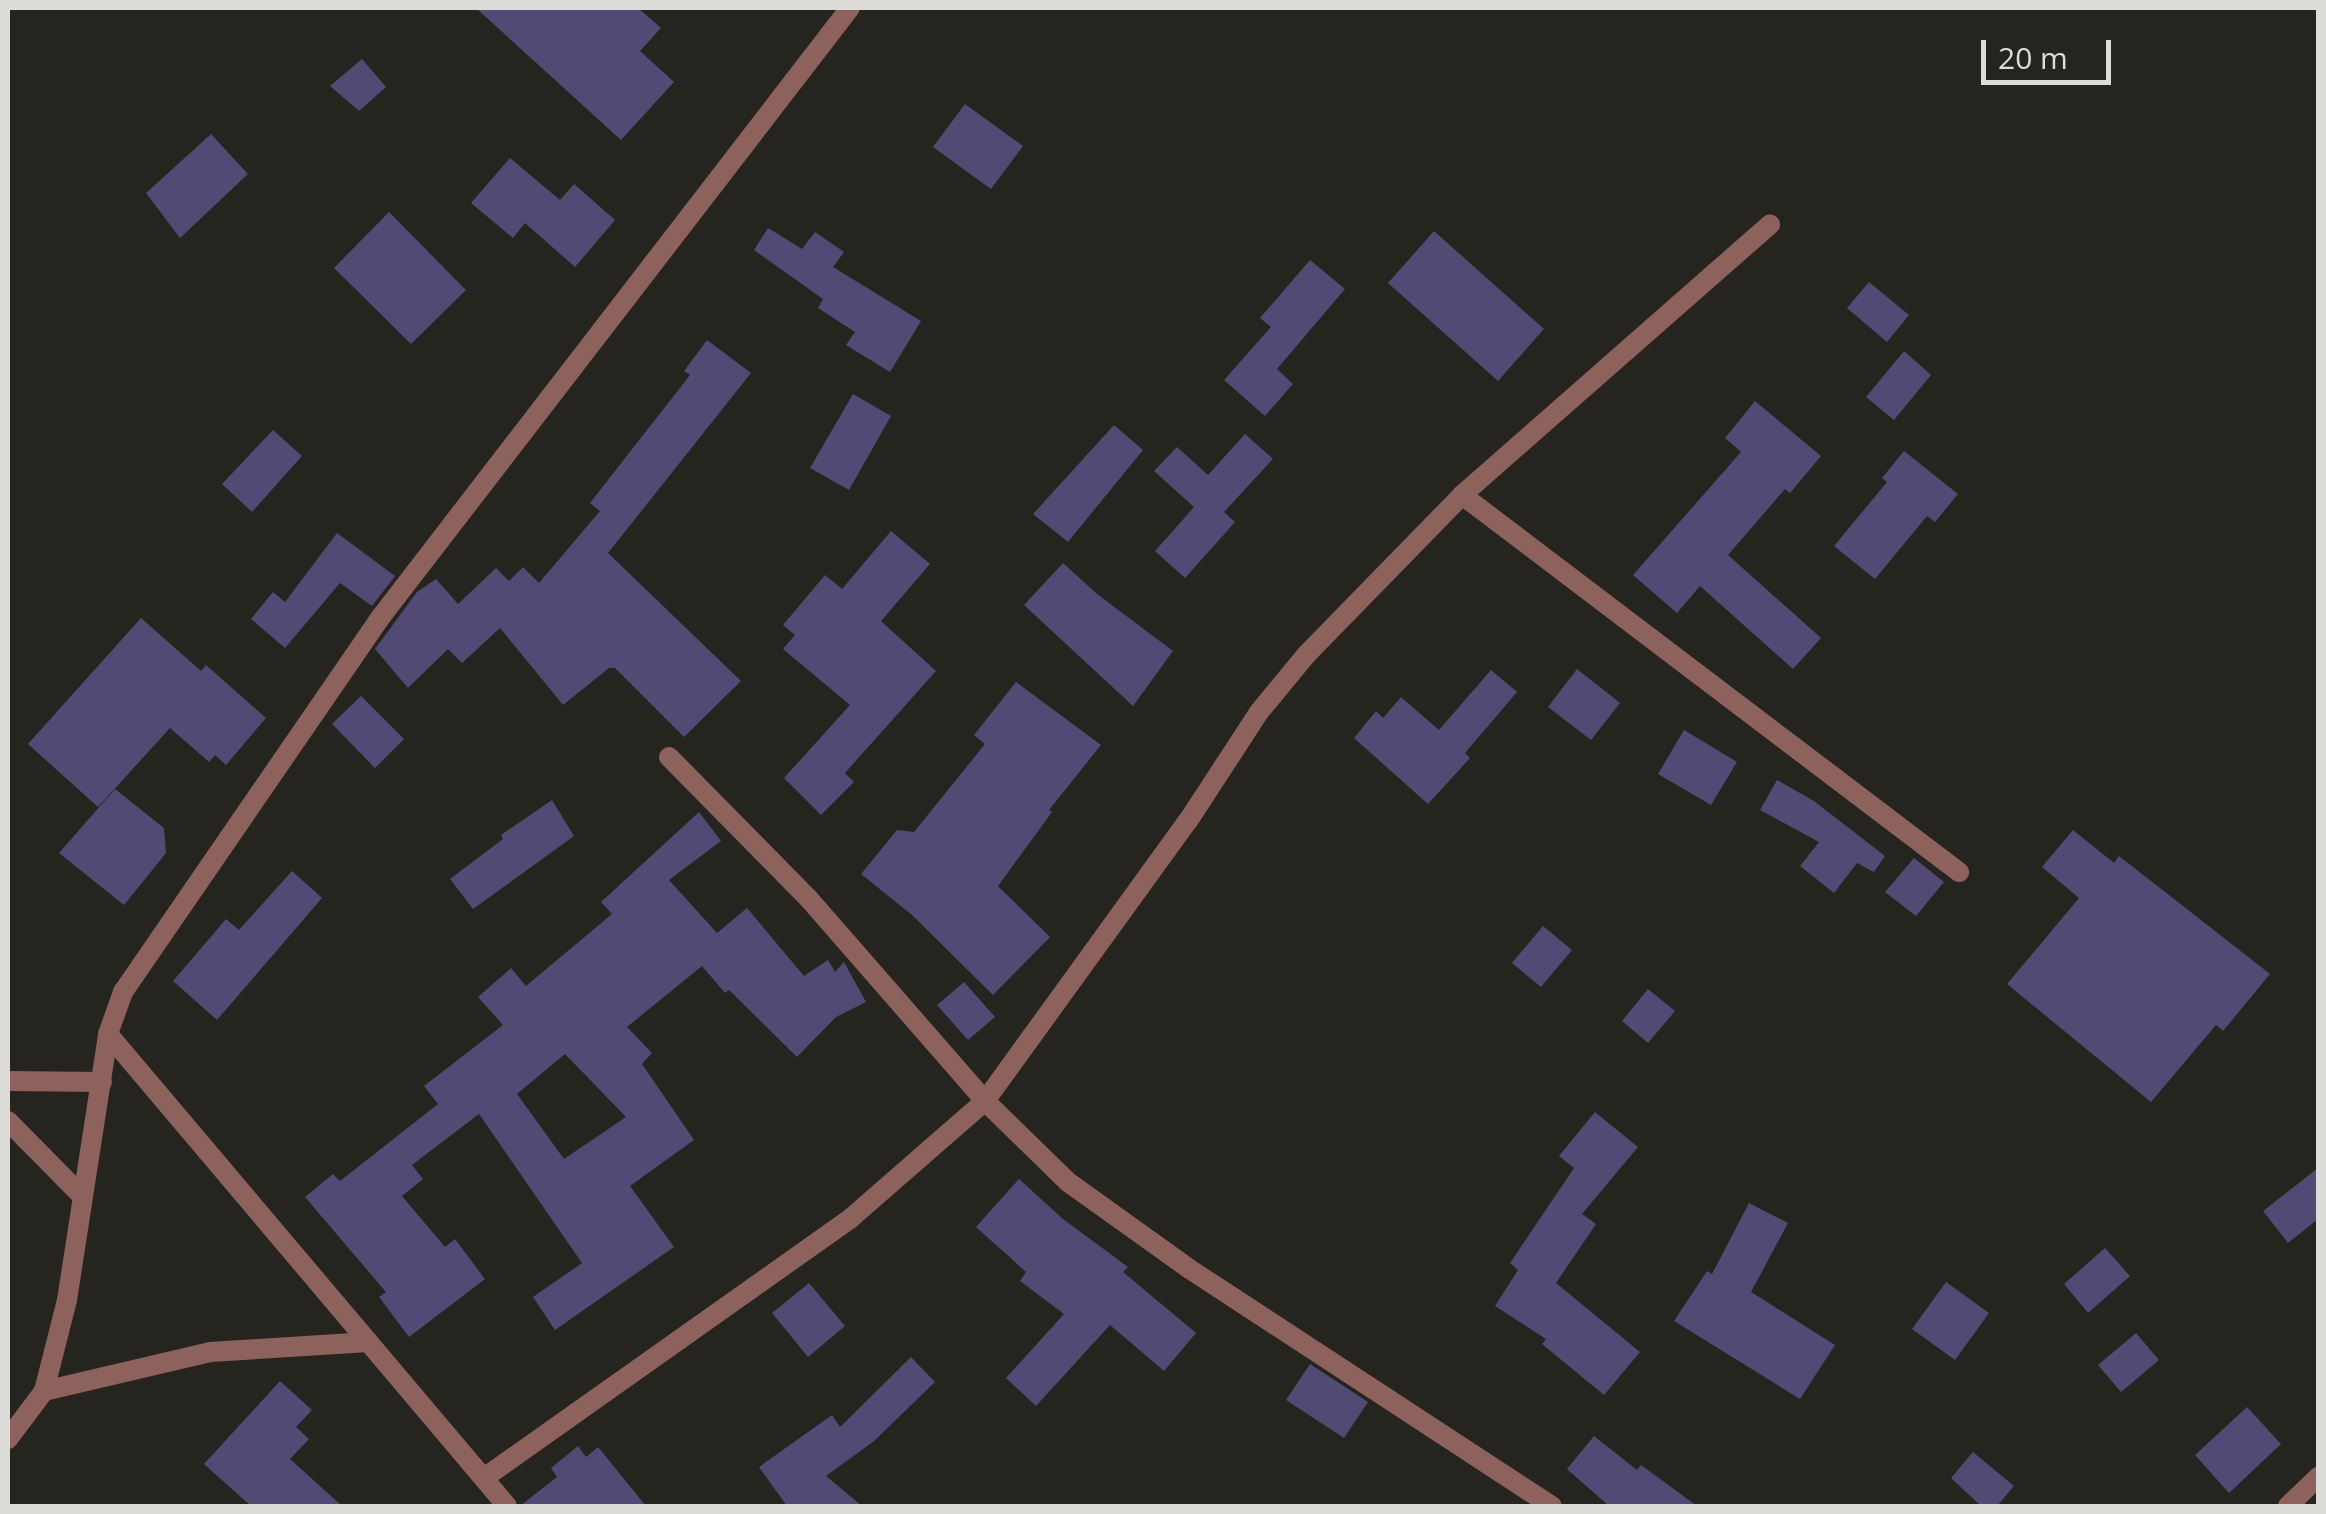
<!DOCTYPE html>
<style>
body{margin:0}
#map{position:relative;width:2326px;height:1514px;overflow:hidden;background:#26241e;font-family:"Open Sans",sans-serif}
div>[style]{position:absolute}
[style*='--x']{left:calc(var(--x)*1px);top:calc(var(--y)*1px);width:calc(var(--w)*1px);rotate:calc(var(--a)*1deg)}
.building>*{inset:0;background:#524974}
.lane>*{height:20px;margin:-10px;padding:0 10px;transform-origin:10px;border-radius:10px;background:#8d615c}
.street>*{height:20px;margin:-10px;padding:0 10px;transform-origin:10px;border-radius:10px;background:#8d615c}
span{translate:-50% -50%;white-space:nowrap;text-align:center;line-height:1.15;-webkit-text-stroke:8px #26241e;paint-order:stroke}
.frame{position:absolute;inset:0;border:10px solid #dddcd8;pointer-events:none}
.scale{position:absolute;left:1981px;top:40px;width:130px;height:45px;box-sizing:border-box;border:5px solid #dddcd8;border-top:0;padding-left:12px;font-size:30px;line-height:35px;white-space:nowrap;color:#dddcd8;-webkit-text-stroke:8px #26241e;paint-order:stroke}
</style>
<div id="map">
<div class="building">
<i style="clip-path:polygon(476px 8px,638px 8px,661px 28px,640px 51px,674px 82px,621px 140px)"></i>
<i style="clip-path:polygon(362px 59px,386px 87px,359px 111px,330px 86px)"></i>
<i style="clip-path:polygon(965px 104px,1023px 146px,991px 189px,933px 147px)"></i>
<i style="clip-path:polygon(211px 134px,248px 174px,180px 238px,146px 193px)"></i>
<i style="clip-path:polygon(510px 158px,560px 200px,574px 184px,615px 220px,575px 267px,525px 223px,513px 238px,471px 203px)"></i>
<i style="clip-path:polygon(389px 212px,466px 290px,411px 344px,334px 268px)"></i>
<i style="clip-path:polygon(768px 228px,802px 249px,815px 232px,844px 252px,833px 267px,921px 321px,890px 372px,846px 345px,855px 332px,818px 308px,823px 299px,754px 250px)"></i>
<i style="clip-path:polygon(1434px 231px,1544px 329px,1498px 381px,1388px 283px)"></i>
<i style="clip-path:polygon(1310px 260px,1345px 289px,1277px 369px,1293px 384px,1265px 416px,1224px 380px,1271px 327px,1260px 318px)"></i>
<i style="clip-path:polygon(1869px 282px,1909px 315px,1887px 342px,1847px 308px)"></i>
<i style="clip-path:polygon(707px 340px,751px 373px,608px 553px,741px 681px,684px 737px,615px 668px,609px 668px,563px 705px,500px 628px,462px 663px,448px 649px,408px 688px,375px 649px,417px 592px,436px 579px,458px 604px,496px 568px,509px 581px,523px 567px,539px 583px,600px 511px,590px 503px,690px 375px,684px 371px)"></i>
<i style="clip-path:polygon(1904px 351px,1931px 375px,1894px 420px,1866px 397px)"></i>
<i style="clip-path:polygon(853px 394px,891px 416px,849px 490px,810px 468px)"></i>
<i style="clip-path:polygon(1755px 401px,1821px 456px,1790px 493px,1785px 489px,1728px 555px,1821px 638px,1793px 669px,1700px 586px,1677px 613px,1633px 575px,1741px 452px,1725px 438px)"></i>
<i style="clip-path:polygon(1114px 425px,1143px 450px,1068px 542px,1033px 514px)"></i>
<i style="clip-path:polygon(273px 430px,302px 456px,252px 512px,222px 484px)"></i>
<i style="clip-path:polygon(1245px 434px,1273px 459px,1224px 512px,1235px 522px,1185px 578px,1155px 551px,1194px 507px,1154px 471px,1177px 447px,1208px 475px)"></i>
<i style="clip-path:polygon(1904px 451px,1958px 494px,1935px 522px,1927px 516px,1875px 579px,1834px 546px,1887px 482px,1882px 478px)"></i>
<i style="clip-path:polygon(891px 531px,930px 564px,881px 621px,936px 671px,845px 773px,854px 782px,821px 815px,784px 778px,850px 705px,783px 649px,795px 635px,783px 625px,825px 575px,842px 589px)"></i>
<i style="clip-path:polygon(337px 533px,395px 576px,372px 606px,340px 583px,285px 648px,251px 619px,273px 592px,285px 602px)"></i>
<i style="clip-path:polygon(1063px 563px,1097px 594px,1173px 651px,1133px 706px,1024px 605px)"></i>
<i style="clip-path:polygon(141px 618px,201px 671px,206px 665px,266px 718px,226px 765px,215px 755px,209px 762px,170px 728px,98px 807px,28px 744px)"></i>
<i style="clip-path:polygon(1577px 669px,1620px 703px,1591px 740px,1548px 707px)"></i>
<i style="clip-path:polygon(1491px 670px,1517px 692px,1465px 753px,1470px 758px,1428px 804px,1354px 738px,1376px 711px,1383px 718px,1401px 697px,1439px 730px)"></i>
<i style="clip-path:polygon(1016px 682px,1101px 745px,1049px 810px,1052px 812px,998px 886px,1050px 937px,993px 995px,912px 915px,861px 874px,897px 830px,914px 832px,985px 744px,974px 735px)"></i>
<i style="clip-path:polygon(361px 696px,404px 739px,375px 768px,332px 724px)"></i>
<i style="clip-path:polygon(1684px 730px,1737px 762px,1711px 805px,1658px 774px)"></i>
<i style="clip-path:polygon(1777px 780px,1814px 801px,1885px 856px,1874px 872px,1857px 863px,1834px 893px,1800px 866px,1819px 842px,1760px 810px)"></i>
<i style="clip-path:polygon(115px 789px,164px 828px,166px 853px,124px 905px,59px 853px)"></i>
<i style="clip-path:polygon(552px 800px,574px 836px,473px 909px,450px 879px,503px 839px,501px 835px)"></i>
<i style="clip-path:polygon(evenodd,699px 812px,721px 841px,669px 880px,717px 933px,747px 908px,804px 976px,828px 960px,835px 972px,844px 962px,866px 1002px,836px 1017px,797px 1057px,729px 990px,725px 993px,702px 966px,627px 1027px,652px 1053px,642px 1064px,694px 1140px,630px 1186px,674px 1247px,555px 1330px,533px 1297px,582px 1263px,479px 1114px,412px 1165px,423px 1179px,402px 1196px,445px 1247px,455px 1239px,485px 1279px,409px 1337px,379px 1297px,386px 1292px,305px 1197px,333px 1174px,340px 1181px,438px 1104px,424px 1086px,503px 1025px,478px 997px,511px 968px,526px 986px,612px 914px,601px 902px,699px 812px,565px 1054px,626px 1117px,564px 1159px,517px 1094px,565px 1054px)"></i>
<i style="clip-path:polygon(2073px 830px,2114px 863px,2119px 856px,2270px 974px,2223px 1031px,2216px 1025px,2151px 1102px,2007px 984px,2079px 898px,2042px 867px)"></i>
<i style="clip-path:polygon(1914px 858px,1944px 882px,1916px 916px,1885px 892px)"></i>
<i style="clip-path:polygon(292px 871px,322px 898px,217px 1020px,173px 981px,226px 919px,239px 930px)"></i>
<i style="clip-path:polygon(1543px 926px,1572px 950px,1541px 987px,1512px 963px)"></i>
<i style="clip-path:polygon(964px 982px,995px 1017px,968px 1040px,937px 1005px)"></i>
<i style="clip-path:polygon(1648px 989px,1675px 1011px,1648px 1043px,1622px 1021px)"></i>
<i style="clip-path:polygon(1595px 1112px,1638px 1147px,1582px 1214px,1596px 1224px,1556px 1283px,1640px 1352px,1604px 1395px,1542px 1344px,1546px 1339px,1495px 1306px,1518px 1270px,1510px 1263px,1574px 1168px,1559px 1156px)"></i>
<i style="clip-path:polygon(2318px 1168px,2318px 1219px,2288px 1243px,2263px 1211px)"></i>
<i style="clip-path:polygon(1019px 1179px,1063px 1219px,1128px 1267px,1123px 1272px,1196px 1333px,1164px 1371px,1110px 1325px,1036px 1406px,1006px 1378px,1064px 1314px,1020px 1281px,1026px 1272px,976px 1227px)"></i>
<i style="clip-path:polygon(1749px 1203px,1788px 1223px,1751px 1292px,1835px 1345px,1800px 1399px,1674px 1321px,1707px 1271px,1712px 1274px)"></i>
<i style="clip-path:polygon(2105px 1248px,2130px 1276px,2088px 1313px,2064px 1284px)"></i>
<i style="clip-path:polygon(1946px 1282px,1989px 1313px,1955px 1360px,1912px 1329px)"></i>
<i style="clip-path:polygon(809px 1283px,845px 1326px,808px 1357px,772px 1313px)"></i>
<i style="clip-path:polygon(2136px 1333px,2159px 1360px,2121px 1392px,2098px 1365px)"></i>
<i style="clip-path:polygon(911px 1357px,935px 1382px,874px 1441px,826px 1476px,862px 1506px,787px 1506px,759px 1467px,832px 1415px,840px 1427px)"></i>
<i style="clip-path:polygon(1310px 1364px,1368px 1402px,1344px 1438px,1286px 1400px)"></i>
<i style="clip-path:polygon(280px 1381px,312px 1410px,296px 1427px,309px 1439px,290px 1459px,342px 1506px,251px 1506px,204px 1464px)"></i>
<i style="clip-path:polygon(2247px 1407px,2281px 1444px,2229px 1493px,2195px 1455px)"></i>
<i style="clip-path:polygon(1594px 1436px,1637px 1470px,1641px 1465px,1697px 1506px,1609px 1506px,1567px 1469px)"></i>
<i style="clip-path:polygon(578px 1446px,586px 1457px,598px 1447px,646px 1506px,520px 1506px,557px 1477px,551px 1468px)"></i>
<i style="clip-path:polygon(1973px 1452px,2014px 1486px,1997px 1506px,1981px 1506px,1951px 1478px)"></i>
</div>
<div class="lane">
<i style="--x:8;--y:1081;--w:94;--a:0.6"></i>
<i style="--x:8;--y:1121;--w:105;--a:45.4"></i>
</div>
<div class="street">
<i style="--x:1462;--y:495;--w:624;--a:37.18"></i>
<i style="--x:669;--y:757;--w:199;--a:45.4"></i>
<i style="--x:809;--y:899;--w:268;--a:48.9"></i>
<i style="--x:985;--y:1101;--w:116;--a:44.3"></i>
<i style="--x:1068;--y:1182;--w:148;--a:35.6"></i>
<i style="--x:1188;--y:1268;--w:435;--a:33.2"></i>
<i style="--x:108;--y:1034;--w:618;--a:49.79"></i>
<i style="--x:44;--y:1391;--w:171;--a:-13.2"></i>
<i style="--x:210;--y:1352;--w:159;--a:-3.6"></i>
<i style="--x:8;--y:1439;--w:60;--a:-53.1"></i>
<i style="--x:44;--y:1391;--w:94;--a:-75.8"></i>
<i style="--x:67;--y:1300;--w:269;--a:-81.2"></i>
<i style="--x:108;--y:1034;--w:45;--a:-70.3"></i>
<i style="--x:123;--y:992;--w:454;--a:-55.5"></i>
<i style="--x:380;--y:618;--w:770;--a:-52.39"></i>
<i style="--x:484;--y:1478;--w:450;--a:-35.3"></i>
<i style="--x:851;--y:1218;--w:178;--a:-41.1"></i>
<i style="--x:985;--y:1101;--w:346;--a:-54.1"></i>
<i style="--x:1188;--y:821;--w:130;--a:-56.9"></i>
<i style="--x:1259;--y:712;--w:75;--a:-50.4"></i>
<i style="--x:1307;--y:654;--w:222;--a:-45.7"></i>
<i style="--x:1462;--y:495;--w:410;--a:-41.3"></i>
<i style="--x:2288;--y:1506;--w:42;--a:-44"></i>
</div>
<div class="frame"></div>
<div class="scale">20 m</div>
</div>
